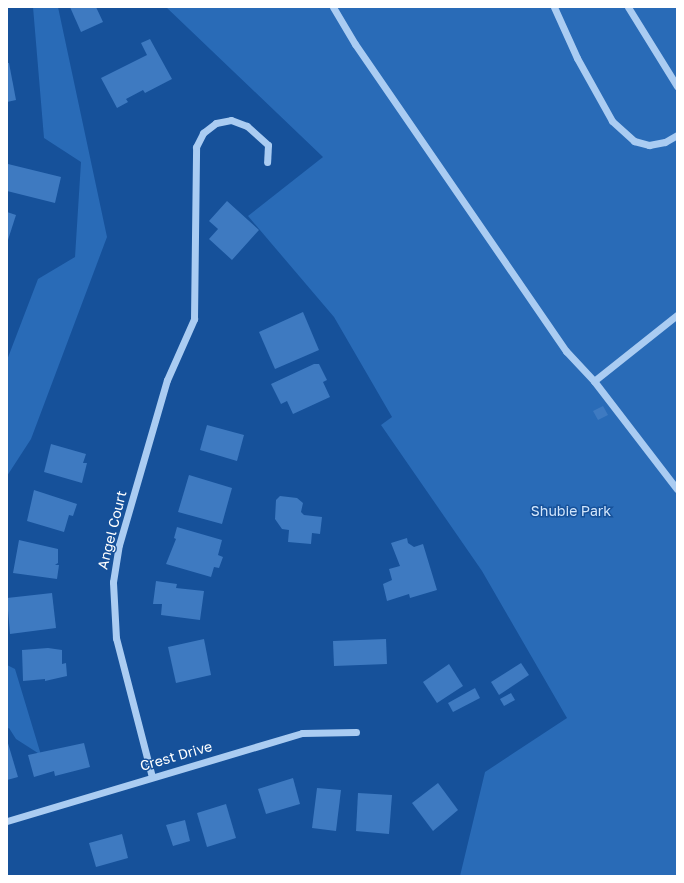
<!DOCTYPE html>
<style>
body{margin:0}
#map{position:relative;width:684px;height:883px;overflow:hidden;background:#16519a;font-family:"Golos Text",sans-serif}
div>[style]{position:absolute}
[style*='--x']{left:calc(var(--x)*1px);top:calc(var(--y)*1px);width:calc(var(--w)*1px);rotate:calc(var(--a)*1deg)}
.green>*{inset:0;background:#296bb7}
.building>*{inset:0;background:#3e7ac1}
.minor>*{height:7px;margin:-3.5px;padding:0 3.5px;transform-origin:3.5px;border-radius:3.5px;background:#aaccf2}
span{translate:-50% -50%;white-space:nowrap;text-align:center;line-height:1.15;-webkit-text-stroke:3px #16519a;paint-order:stroke}
.park-label{font-size:14px;color:#d2e6fc}
.street-label{font-size:14px;color:#fff}
.frame{position:absolute;inset:0;border:8px solid #fff;pointer-events:none}
</style>
<div id="map">
<div class="green">
<i style="clip-path:polygon(33px 7px,58px 7px,107px 237px,31px 439px,7px 476px,7px 360px,38px 279px,75px 257px,81px 162px,44px 138px)"></i>
<i style="clip-path:polygon(166px 7px,677px 7px,677px 876px,460px 876px,485px 772px,567px 718px,482px 571px,381px 425px,392px 417px,334px 317px,248px 216px,323px 157px)"></i>
<i style="clip-path:polygon(7px 665px,15px 669px,41px 755px,16px 739px,9px 728px,7px 729px)"></i>
</div>
<div class="building">
<i style="clip-path:polygon(70px 7px,96px 7px,103px 22px,81px 32px)"></i>
<i style="clip-path:polygon(150px 39px,172px 79px,145px 93px,143px 90px,126px 99px,128px 102px,117px 108px,101px 78px,147px 55px,141px 43px)"></i>
<i style="clip-path:polygon(7px 63px,9px 63px,16px 100px,7px 102px)"></i>
<i style="clip-path:polygon(8px 164px,61px 177px,55px 203px,7px 191px)"></i>
<i style="clip-path:polygon(227px 201px,259px 230px,232px 260px,209px 239px,218px 229px,209px 221px)"></i>
<i style="clip-path:polygon(7px 212px,16px 215px,7px 243px)"></i>
<i style="clip-path:polygon(303px 312px,319px 350px,275px 369px,259px 332px)"></i>
<i style="clip-path:polygon(314px 364px,319px 364px,327px 380px,323px 382px,330px 397px,293px 414px,287px 401px,281px 404px,271px 384px)"></i>
<i style="clip-path:polygon(603px 406px,608px 415px,598px 420px,593px 411px)"></i>
<i style="clip-path:polygon(207px 425px,244px 435px,237px 461px,200px 450px)"></i>
<i style="clip-path:polygon(51px 444px,86px 454px,83px 463px,87px 463px,82px 483px,44px 472px)"></i>
<i style="clip-path:polygon(189px 475px,232px 488px,222px 524px,178px 512px)"></i>
<i style="clip-path:polygon(34px 490px,77px 504px,73px 516px,69px 515px,64px 532px,27px 521px)"></i>
<i style="clip-path:polygon(280px 496px,297px 498px,303px 503px,301px 512px,304px 515px,322px 517px,320px 534px,312px 533px,311px 544px,288px 542px,289px 530px,282px 529px,275px 519px,276px 500px)"></i>
<i style="clip-path:polygon(177px 527px,222px 540px,218px 555px,223px 557px,219px 568px,214px 567px,211px 577px,166px 564px,176px 539px,174px 538px)"></i>
<i style="clip-path:polygon(407px 538px,408px 543px,414px 547px,423px 544px,437px 590px,410px 598px,409px 594px,387px 601px,383px 584px,392px 580px,389px 569px,400px 566px,391px 543px)"></i>
<i style="clip-path:polygon(19px 540px,58px 549px,58px 563px,55px 565px,59px 565px,57px 579px,13px 573px)"></i>
<i style="clip-path:polygon(156px 581px,177px 584px,176px 588px,204px 591px,200px 620px,161px 615px,162px 604px,153px 604px)"></i>
<i style="clip-path:polygon(52px 593px,56px 628px,10px 634px,7px 598px)"></i>
<i style="clip-path:polygon(204px 639px,211px 675px,176px 683px,168px 647px)"></i>
<i style="clip-path:polygon(386px 639px,387px 664px,334px 666px,333px 641px)"></i>
<i style="clip-path:polygon(48px 648px,62px 650px,62px 664px,66px 663px,67px 676px,45px 681px,45px 679px,23px 681px,22px 650px)"></i>
<i style="clip-path:polygon(521px 663px,529px 675px,499px 695px,491px 682px)"></i>
<i style="clip-path:polygon(449px 664px,463px 686px,437px 703px,423px 682px)"></i>
<i style="clip-path:polygon(475px 688px,480px 698px,453px 712px,448px 703px)"></i>
<i style="clip-path:polygon(511px 693px,515px 700px,504px 706px,500px 699px)"></i>
<i style="clip-path:polygon(7px 740px,18px 777px,7px 780px)"></i>
<i style="clip-path:polygon(84px 743px,90px 767px,55px 776px,54px 771px,34px 777px,28px 755px)"></i>
<i style="clip-path:polygon(293px 778px,300px 804px,266px 814px,258px 789px)"></i>
<i style="clip-path:polygon(438px 783px,458px 810px,433px 831px,412px 803px)"></i>
<i style="clip-path:polygon(317px 788px,341px 790px,336px 831px,312px 828px)"></i>
<i style="clip-path:polygon(358px 793px,392px 795px,389px 834px,356px 831px)"></i>
<i style="clip-path:polygon(226px 804px,236px 838px,207px 847px,197px 813px)"></i>
<i style="clip-path:polygon(185px 820px,190px 841px,173px 846px,166px 825px)"></i>
<i style="clip-path:polygon(122px 834px,128px 858px,96px 867px,89px 843px)"></i>
</div>
<div class="minor">
<i style="--x:333;--y:7;--w:43;--a:59.3"></i>
<i style="--x:355;--y:44;--w:373;--a:55.5"></i>
<i style="--x:566;--y:351;--w:41;--a:47"></i>
<i style="--x:594;--y:381;--w:136;--a:52.5"></i>
<i style="--x:554;--y:7;--w:56;--a:65.7"></i>
<i style="--x:577;--y:58;--w:72;--a:60.9"></i>
<i style="--x:612;--y:121;--w:30;--a:42"></i>
<i style="--x:634;--y:141;--w:16;--a:15"></i>
<i style="--x:649;--y:145;--w:16;--a:-11"></i>
<i style="--x:665;--y:142;--w:14;--a:-30"></i>
<i style="--x:628;--y:7;--w:93;--a:58.2"></i>
<i style="--x:594;--y:381;--w:106;--a:-38.5"></i>
<i style="--x:152;--y:777;--w:144;--a:-104.5"></i>
<i style="--x:116;--y:638;--w:56;--a:-93.1"></i>
<i style="--x:113;--y:582;--w:37;--a:-81"></i>
<i style="--x:119;--y:545;--w:172;--a:-73.8"></i>
<i style="--x:167;--y:380;--w:67;--a:-66.1"></i>
<i style="--x:194;--y:319;--w:172;--a:-89.3"></i>
<i style="--x:196;--y:147;--w:16;--a:-63"></i>
<i style="--x:203;--y:133;--w:16;--a:-38"></i>
<i style="--x:216;--y:123;--w:15;--a:-11"></i>
<i style="--x:231;--y:120;--w:17;--a:21"></i>
<i style="--x:247;--y:126;--w:28;--a:42"></i>
<i style="--x:268;--y:145;--w:17;--a:93"></i>
<i style="--x:7;--y:821;--w:308;--a:-16.6"></i>
<i style="--x:302;--y:733;--w:54;--a:-1.1"></i>
</div>
<div class="park-label">
<span style="left:571px;top:511px">Shubie Park</span>
</div>
<div class="street-label">
<span style="left:112px;top:530px;rotate:-76deg">Angel Court</span>
<span style="left:176px;top:756px;rotate:-16deg">Crest Drive</span>
</div>
<div class="frame"></div>
</div>
